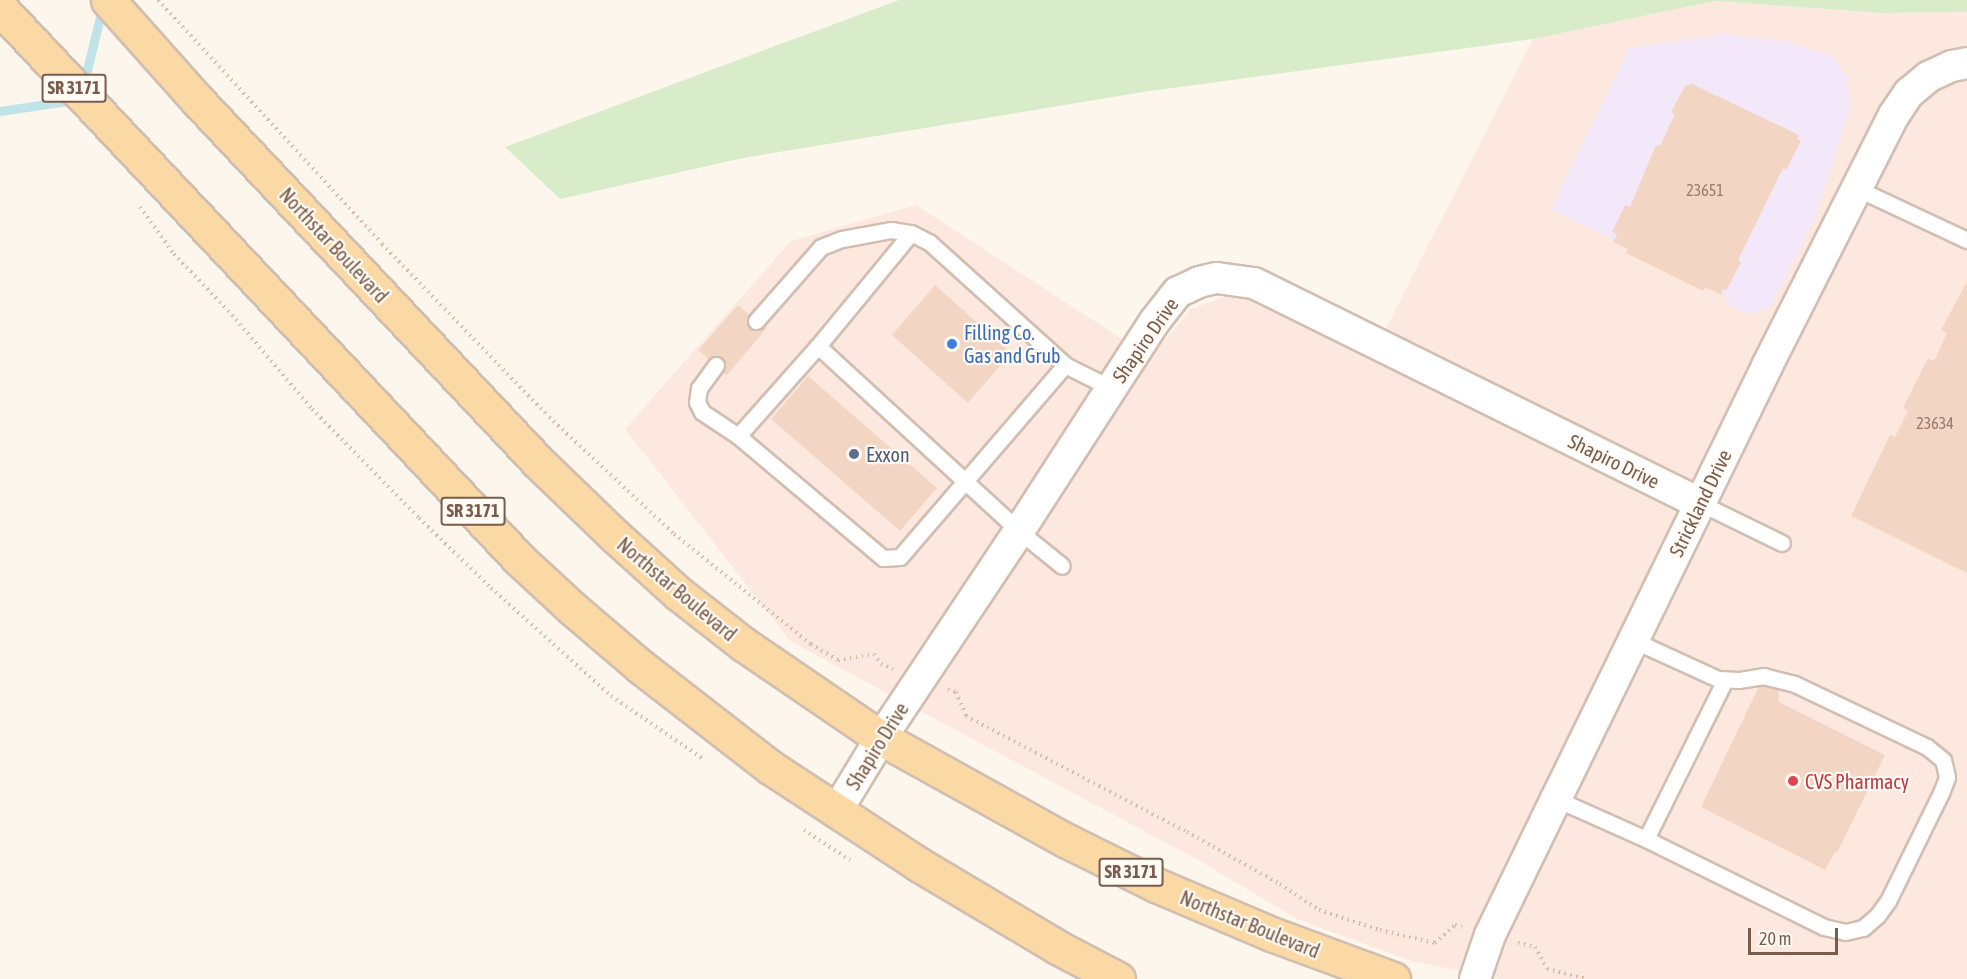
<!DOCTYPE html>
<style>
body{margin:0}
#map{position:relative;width:1967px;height:979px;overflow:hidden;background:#fdf6ec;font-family:"Asap Condensed",sans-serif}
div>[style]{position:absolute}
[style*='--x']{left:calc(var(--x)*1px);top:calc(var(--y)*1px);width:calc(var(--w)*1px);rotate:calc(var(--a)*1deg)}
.commercial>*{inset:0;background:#fde8e0}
.education>*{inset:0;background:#f3e8fa}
.green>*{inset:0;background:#d8ecc9}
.stream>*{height:9px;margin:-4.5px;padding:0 4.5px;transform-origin:4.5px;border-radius:4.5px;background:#bfe3e8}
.building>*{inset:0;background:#f3d5c3}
.path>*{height:4px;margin-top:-2px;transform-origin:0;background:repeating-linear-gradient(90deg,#d9b8a5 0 1.5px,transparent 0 6px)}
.roads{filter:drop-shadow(2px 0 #d1beb0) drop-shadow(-2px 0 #d1beb0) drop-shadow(0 2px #d1beb0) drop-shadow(0 -2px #d1beb0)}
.lane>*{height:15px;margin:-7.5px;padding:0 7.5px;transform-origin:7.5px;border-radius:7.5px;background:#fff}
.street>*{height:30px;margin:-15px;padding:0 15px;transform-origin:15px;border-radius:15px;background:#fff}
.primary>*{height:33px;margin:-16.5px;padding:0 16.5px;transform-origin:16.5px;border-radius:16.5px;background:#fbd9a5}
.dots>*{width:16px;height:16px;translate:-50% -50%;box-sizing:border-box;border:3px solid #fffaf3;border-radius:50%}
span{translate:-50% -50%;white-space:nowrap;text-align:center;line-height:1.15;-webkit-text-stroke:4.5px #fffaf3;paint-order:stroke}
.number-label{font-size:16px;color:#987a6a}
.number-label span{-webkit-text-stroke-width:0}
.shield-label span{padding:2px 4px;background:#fffaf3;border:2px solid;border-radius:4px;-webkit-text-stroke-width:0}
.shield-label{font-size:18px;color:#7a5c4d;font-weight:700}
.street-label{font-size:20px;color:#7a5c4d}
.shop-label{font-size:20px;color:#366cbe}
.left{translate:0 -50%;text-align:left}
.service-label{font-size:20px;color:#4e5e75}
.health-label{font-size:20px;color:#be3a42}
.scale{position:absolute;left:1748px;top:928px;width:90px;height:27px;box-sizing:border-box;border:3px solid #7a5c4d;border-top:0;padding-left:8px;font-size:18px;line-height:21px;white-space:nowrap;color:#7a5c4d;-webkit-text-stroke:4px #fffaf3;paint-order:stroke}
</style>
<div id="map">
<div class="commercial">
<i style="clip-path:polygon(1715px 1px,1880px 13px,1967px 12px,1967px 979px,1501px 979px,1411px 961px,1297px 919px,1198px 860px,790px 641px,625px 429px,791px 241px,916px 205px,1122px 339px,1154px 353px,1191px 309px,1235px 293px,1370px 360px,1533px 39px)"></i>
</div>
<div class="education">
<i style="clip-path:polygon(1726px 34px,1785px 41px,1833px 57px,1847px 77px,1850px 107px,1816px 215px,1801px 247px,1770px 308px,1747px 314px,1725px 303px,1728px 296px,1551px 209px,1629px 48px)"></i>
</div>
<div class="green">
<i style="clip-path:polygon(899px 0,1967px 0,1967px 12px,1880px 13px,1715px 1px,1533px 39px,1143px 92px,743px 158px,560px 199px,505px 147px)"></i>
</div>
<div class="stream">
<i style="--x:0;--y:111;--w:68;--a:-8.5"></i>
<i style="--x:67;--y:101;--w:37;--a:-57"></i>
<i style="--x:87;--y:70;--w:67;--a:-76.2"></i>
</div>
<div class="building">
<i style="clip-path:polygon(1690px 83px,1799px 135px,1797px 139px,1801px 141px,1786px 170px,1783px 168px,1738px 260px,1741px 262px,1726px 291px,1723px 289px,1721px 295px,1705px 287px,1703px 291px,1626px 253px,1628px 249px,1613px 242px,1617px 235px,1612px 232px,1625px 205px,1630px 207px,1656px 145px,1660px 146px,1675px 114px,1671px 112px,1686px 84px,1689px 86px)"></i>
<i style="clip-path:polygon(1967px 281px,1967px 573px,1851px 516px,1890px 435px,1895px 437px,1908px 411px,1903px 408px,1928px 358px,1934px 361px,1947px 333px,1941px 330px)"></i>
<i style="clip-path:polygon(935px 285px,1011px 353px,968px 403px,892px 335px)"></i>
<i style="clip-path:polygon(738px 305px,766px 329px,727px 375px,698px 350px)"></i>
<i style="clip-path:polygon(808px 376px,937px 488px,900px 531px,771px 419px)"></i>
<i style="clip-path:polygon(1760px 684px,1778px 685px,1779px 702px,1885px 755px,1837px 853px,1835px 852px,1825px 870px,1701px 807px)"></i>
</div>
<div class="path">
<i style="--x:158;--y:0;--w:331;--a:47.4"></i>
<i style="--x:382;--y:244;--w:240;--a:46"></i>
<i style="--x:549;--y:417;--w:171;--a:43.1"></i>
<i style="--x:674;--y:534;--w:176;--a:38.8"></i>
<i style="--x:811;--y:644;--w:31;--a:31"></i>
<i style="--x:838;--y:660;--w:36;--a:-9"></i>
<i style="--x:874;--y:654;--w:12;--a:55"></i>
<i style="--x:881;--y:664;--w:13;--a:23"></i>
<i style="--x:140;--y:207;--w:58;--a:54.1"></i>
<i style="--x:174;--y:254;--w:84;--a:46.4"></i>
<i style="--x:232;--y:315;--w:123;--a:49.6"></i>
<i style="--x:312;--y:409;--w:153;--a:45.5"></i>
<i style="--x:419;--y:518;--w:100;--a:44.2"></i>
<i style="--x:491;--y:588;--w:161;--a:42"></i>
<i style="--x:611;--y:696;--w:110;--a:34.3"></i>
<i style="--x:948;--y:689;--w:9;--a:21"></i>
<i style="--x:956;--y:692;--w:26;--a:67"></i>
<i style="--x:966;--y:716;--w:250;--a:27.7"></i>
<i style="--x:1187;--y:832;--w:107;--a:29.2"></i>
<i style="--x:1280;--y:884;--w:47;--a:33.7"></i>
<i style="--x:1319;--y:910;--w:64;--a:18.2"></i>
<i style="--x:1380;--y:930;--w:57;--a:13.3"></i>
<i style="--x:1435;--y:943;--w:27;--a:-42"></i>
<i style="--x:1455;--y:925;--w:7;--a:16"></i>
<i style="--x:804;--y:830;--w:55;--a:33.1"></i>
<i style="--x:1518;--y:943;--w:17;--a:13"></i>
<i style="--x:1535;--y:947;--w:25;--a:61"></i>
<i style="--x:1547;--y:969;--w:41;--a:14"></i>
</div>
<div class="roads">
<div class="lane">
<i style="--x:1858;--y:189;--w:120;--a:25.1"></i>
<i style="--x:756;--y:321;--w:98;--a:-48.7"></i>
<i style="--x:821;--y:247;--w:22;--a:-21"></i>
<i style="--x:842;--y:239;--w:50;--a:-10.4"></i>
<i style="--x:891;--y:230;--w:20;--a:9"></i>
<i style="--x:818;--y:346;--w:273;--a:42.6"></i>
<i style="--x:1019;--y:531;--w:55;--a:39.1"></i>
<i style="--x:716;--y:365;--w:29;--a:126"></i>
<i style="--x:699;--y:388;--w:14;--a:98"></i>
<i style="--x:697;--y:402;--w:11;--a:63"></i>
<i style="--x:702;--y:412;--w:43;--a:33.7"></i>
<i style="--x:1065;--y:365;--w:253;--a:130.7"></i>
<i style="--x:900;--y:557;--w:17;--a:177"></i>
<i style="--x:883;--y:558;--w:189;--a:-139.9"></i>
<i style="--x:738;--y:436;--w:120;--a:-48.4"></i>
<i style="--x:818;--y:346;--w:146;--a:-50.5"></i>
<i style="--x:911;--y:233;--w:20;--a:27"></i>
<i style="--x:929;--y:242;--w:183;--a:42.1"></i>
<i style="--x:1065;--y:365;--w:51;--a:26.6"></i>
<i style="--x:1700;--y:503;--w:91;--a:26"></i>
<i style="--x:1556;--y:799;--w:98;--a:24"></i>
<i style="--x:1646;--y:839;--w:199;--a:26.3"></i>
<i style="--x:1824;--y:927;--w:22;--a:13"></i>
<i style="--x:1845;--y:932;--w:18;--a:-13"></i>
<i style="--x:1863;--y:928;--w:18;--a:-41"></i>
<i style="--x:1877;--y:916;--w:19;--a:-54"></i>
<i style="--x:1888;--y:901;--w:120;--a:-63.9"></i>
<i style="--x:1941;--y:793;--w:17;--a:-69"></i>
<i style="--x:1947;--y:777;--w:17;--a:-103"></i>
<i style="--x:1943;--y:760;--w:21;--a:-141"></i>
<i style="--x:1927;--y:747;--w:146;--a:-154.5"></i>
<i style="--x:1795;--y:684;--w:32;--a:-166"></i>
<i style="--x:1764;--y:676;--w:26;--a:171"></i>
<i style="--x:1738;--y:680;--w:20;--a:-177"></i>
<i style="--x:1718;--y:679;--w:94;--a:-155.4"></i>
<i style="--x:1646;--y:839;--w:178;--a:-63.6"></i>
</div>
<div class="street">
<i style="--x:836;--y:812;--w:87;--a:-58.7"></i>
<i style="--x:881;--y:738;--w:249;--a:-56.3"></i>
<i style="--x:1019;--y:531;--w:250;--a:-57.1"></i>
<i style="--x:1155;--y:321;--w:37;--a:-52"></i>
<i style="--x:1178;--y:292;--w:23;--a:-25"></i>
<i style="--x:1199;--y:282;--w:18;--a:-13"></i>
<i style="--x:1217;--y:278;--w:37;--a:8"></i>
<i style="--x:1254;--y:283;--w:497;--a:26.3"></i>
<i style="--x:1475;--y:979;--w:46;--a:-71.2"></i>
<i style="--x:1490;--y:935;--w:151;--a:-64.1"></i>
<i style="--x:1556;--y:799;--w:482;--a:-64"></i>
<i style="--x:1767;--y:366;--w:281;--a:-63.2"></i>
<i style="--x:1894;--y:115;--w:27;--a:-56"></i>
<i style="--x:1909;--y:93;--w:25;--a:-40"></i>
<i style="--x:1928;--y:77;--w:26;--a:-25"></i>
<i style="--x:1952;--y:66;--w:15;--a:-11"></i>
</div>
<div class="primary">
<i style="--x:108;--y:0;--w:135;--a:48.3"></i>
<i style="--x:198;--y:101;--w:493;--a:46.7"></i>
<i style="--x:536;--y:460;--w:110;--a:43.9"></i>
<i style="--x:615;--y:536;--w:86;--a:42.2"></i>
<i style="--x:679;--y:594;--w:81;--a:38"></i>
<i style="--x:743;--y:644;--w:167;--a:34.3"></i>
<i style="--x:881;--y:738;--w:210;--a:29"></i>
<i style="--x:1065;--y:840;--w:102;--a:26.3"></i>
<i style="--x:1156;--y:885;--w:128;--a:23"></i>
<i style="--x:1274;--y:935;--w:127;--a:20.3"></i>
<i style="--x:0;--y:8;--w:758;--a:46.71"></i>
<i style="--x:520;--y:560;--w:72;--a:42.8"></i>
<i style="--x:573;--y:609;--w:89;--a:40.5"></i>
<i style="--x:641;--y:667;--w:163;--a:37.8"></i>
<i style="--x:770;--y:767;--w:177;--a:33.2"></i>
<i style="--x:918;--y:864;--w:162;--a:30.8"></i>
<i style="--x:1057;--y:947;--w:69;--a:27.7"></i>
</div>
</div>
<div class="dots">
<i style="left:952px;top:344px;background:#3f7fe0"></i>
<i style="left:854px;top:454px;background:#5c6f8a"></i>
<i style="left:1793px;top:781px;background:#e0444e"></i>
</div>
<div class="number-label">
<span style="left:1705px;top:190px">23651</span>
<span style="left:1935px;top:423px">23634</span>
</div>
<div class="shield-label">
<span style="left:74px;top:88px">SR 3171</span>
<span style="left:473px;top:511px">SR 3171</span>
<span style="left:1131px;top:872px">SR 3171</span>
</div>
<div class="street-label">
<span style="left:334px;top:245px;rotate:47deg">Northstar Boulevard</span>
<span style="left:1145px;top:340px;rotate:-55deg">Shapiro Drive</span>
<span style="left:1614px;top:461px;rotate:26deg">Shapiro Drive</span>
<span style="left:1700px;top:503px;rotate:-64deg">Strickland Drive</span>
<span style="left:677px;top:589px;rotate:40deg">Northstar Boulevard</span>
<span style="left:877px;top:746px;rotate:-58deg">Shapiro Drive</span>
<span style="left:1250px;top:924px;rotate:22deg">Northstar Boulevard</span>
</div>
<div class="shop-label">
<span class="left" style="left:964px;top:344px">Filling Co.<br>Gas and Grub</span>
</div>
<div class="service-label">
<span class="left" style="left:866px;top:454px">Exxon</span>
</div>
<div class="health-label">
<span class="left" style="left:1805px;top:781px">CVS Pharmacy</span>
</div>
<div class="scale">20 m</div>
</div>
